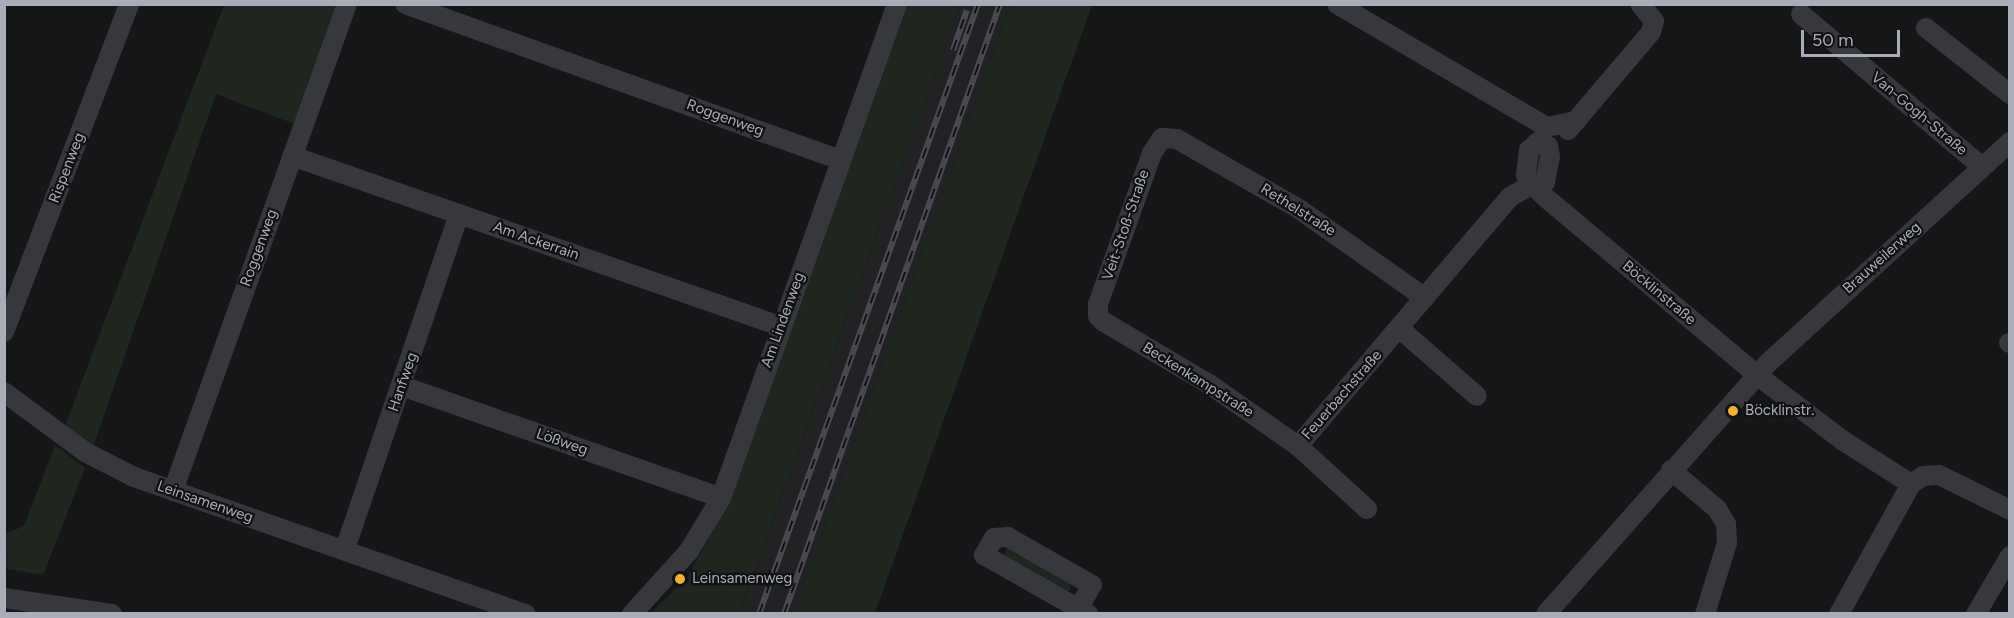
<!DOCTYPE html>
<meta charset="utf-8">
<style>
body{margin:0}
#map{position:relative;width:2014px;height:618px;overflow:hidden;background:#161618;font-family:Figtree,sans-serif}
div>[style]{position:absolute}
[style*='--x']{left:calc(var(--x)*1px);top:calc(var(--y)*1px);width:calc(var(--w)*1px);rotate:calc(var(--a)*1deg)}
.built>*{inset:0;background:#222225}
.green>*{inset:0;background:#1e261f}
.minor>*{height:20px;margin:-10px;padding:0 10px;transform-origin:10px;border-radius:10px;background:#37383d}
.rail>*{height:6px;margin-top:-3px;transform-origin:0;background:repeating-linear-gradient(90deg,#111113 0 11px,#4a4c52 0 22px);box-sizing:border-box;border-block:2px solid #4a4c52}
.dots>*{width:16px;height:16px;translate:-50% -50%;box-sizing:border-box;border:3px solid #111113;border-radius:50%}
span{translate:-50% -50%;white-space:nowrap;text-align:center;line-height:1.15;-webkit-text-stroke:4.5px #111113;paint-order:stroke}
.street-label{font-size:15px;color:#a8adb8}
.poi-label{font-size:15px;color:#a8adb8}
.left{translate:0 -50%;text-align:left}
.frame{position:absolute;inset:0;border:6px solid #a8adb8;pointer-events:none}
.scale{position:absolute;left:1801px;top:30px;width:99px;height:27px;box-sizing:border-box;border:3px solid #a8adb8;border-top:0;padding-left:8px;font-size:18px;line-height:21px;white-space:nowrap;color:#a8adb8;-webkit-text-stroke:4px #111113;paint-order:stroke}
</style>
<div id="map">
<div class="built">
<i style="clip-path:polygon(960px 5px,1010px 5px,794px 613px,739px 614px)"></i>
</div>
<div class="green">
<i style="clip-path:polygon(224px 5px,342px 5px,297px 125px,216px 94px,93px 447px,65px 426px)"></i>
<i style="clip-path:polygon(905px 5px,960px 5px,739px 613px,650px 614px,688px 576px,729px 502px)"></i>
<i style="clip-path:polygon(1010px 5px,1092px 5px,875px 613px,794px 613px)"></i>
<i style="clip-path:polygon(55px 445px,85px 468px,43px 575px,7px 569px,5px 534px,24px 526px)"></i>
<i style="clip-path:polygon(1007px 547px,1071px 583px,1070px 590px,1066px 592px,1003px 557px)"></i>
</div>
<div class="minor">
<i style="--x:405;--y:4;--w:463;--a:19.7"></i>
<i style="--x:1337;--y:4;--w:243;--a:30.4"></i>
<i style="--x:1547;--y:127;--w:30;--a:-12"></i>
<i style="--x:1801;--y:14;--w:237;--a:40.2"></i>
<i style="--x:1926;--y:28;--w:107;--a:38.2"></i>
<i style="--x:1568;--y:130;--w:128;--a:-49.7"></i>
<i style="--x:1651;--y:32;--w:11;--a:-75"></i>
<i style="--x:1654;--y:21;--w:22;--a:-129"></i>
<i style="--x:292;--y:156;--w:517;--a:19.21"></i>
<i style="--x:1399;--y:328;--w:103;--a:41.1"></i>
<i style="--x:4;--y:332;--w:351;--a:-69.1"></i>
<i style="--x:2009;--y:343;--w:1;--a:0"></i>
<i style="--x:402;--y:386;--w:338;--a:19.3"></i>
<i style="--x:4;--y:392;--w:101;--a:36.5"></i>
<i style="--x:85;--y:452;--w:55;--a:27"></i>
<i style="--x:134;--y:477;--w:415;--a:19.3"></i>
<i style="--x:1298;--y:446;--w:327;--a:-49.6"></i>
<i style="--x:1510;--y:197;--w:20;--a:-30"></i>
<i style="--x:1527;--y:187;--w:7;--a:-8"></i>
<i style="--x:1534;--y:186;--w:6;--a:-9"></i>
<i style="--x:1540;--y:185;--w:6;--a:-31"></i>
<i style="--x:1545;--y:182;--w:25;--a:-79"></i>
<i style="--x:1550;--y:157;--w:11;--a:-100"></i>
<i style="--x:1548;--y:146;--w:11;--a:-158"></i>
<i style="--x:1538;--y:142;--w:12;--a:138"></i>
<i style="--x:1529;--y:150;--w:25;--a:97"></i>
<i style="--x:1526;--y:175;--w:5;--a:68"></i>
<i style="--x:1528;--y:180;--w:24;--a:45"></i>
<i style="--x:1545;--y:197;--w:277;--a:40"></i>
<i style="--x:1757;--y:375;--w:107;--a:37.4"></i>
<i style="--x:1842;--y:440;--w:82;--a:32.5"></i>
<i style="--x:1671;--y:470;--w:60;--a:40.3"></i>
<i style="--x:1717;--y:509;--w:17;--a:59"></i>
<i style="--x:1726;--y:524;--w:19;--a:87"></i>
<i style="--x:1727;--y:543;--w:74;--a:107.2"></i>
<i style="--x:173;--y:491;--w:517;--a:-70.34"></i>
<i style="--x:1367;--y:509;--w:93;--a:-137.6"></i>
<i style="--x:1298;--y:446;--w:108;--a:-145.1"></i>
<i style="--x:1209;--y:384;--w:122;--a:-149.4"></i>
<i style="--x:1104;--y:322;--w:8;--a:-135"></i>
<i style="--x:1098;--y:316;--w:12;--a:-90"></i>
<i style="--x:1098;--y:304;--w:160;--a:-70.3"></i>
<i style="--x:1152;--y:153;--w:18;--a:-56"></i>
<i style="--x:1162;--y:138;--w:15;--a:4"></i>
<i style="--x:1177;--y:139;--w:141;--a:29.8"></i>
<i style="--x:1299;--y:209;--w:154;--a:35.2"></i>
<i style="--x:345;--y:549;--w:354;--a:-71.2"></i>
<i style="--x:4;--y:598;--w:109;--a:8.4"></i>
<i style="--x:1079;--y:608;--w:26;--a:-61"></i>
<i style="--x:1092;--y:585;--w:97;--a:-150.3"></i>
<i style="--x:1008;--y:537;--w:14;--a:176"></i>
<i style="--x:994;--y:538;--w:20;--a:120"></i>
<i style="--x:984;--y:555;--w:120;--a:29.6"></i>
<i style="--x:632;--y:614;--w:85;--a:-47.9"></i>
<i style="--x:689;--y:551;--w:62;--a:-58.9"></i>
<i style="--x:721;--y:498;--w:524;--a:-70.39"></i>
<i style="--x:1546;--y:614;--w:335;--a:-48.5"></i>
<i style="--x:1768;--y:363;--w:328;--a:-42.4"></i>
<i style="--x:1839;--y:614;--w:149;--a:-61"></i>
<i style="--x:1911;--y:484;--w:14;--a:-34"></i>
<i style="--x:1923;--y:476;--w:16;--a:-4"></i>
<i style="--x:1939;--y:475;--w:79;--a:26.2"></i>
<i style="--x:1976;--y:614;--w:67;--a:-59.6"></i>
</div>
<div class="rail">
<i style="--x:953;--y:50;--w:42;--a:-70.7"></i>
<i style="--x:759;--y:614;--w:648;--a:-70.25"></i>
<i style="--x:784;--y:614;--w:647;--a:-70.5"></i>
</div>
<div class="dots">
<i style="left:1733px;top:411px;background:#f2b134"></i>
<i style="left:680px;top:579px;background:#f2b134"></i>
</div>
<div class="street-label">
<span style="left:1919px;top:114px;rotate:40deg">Van-Gogh-Straße</span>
<span style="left:725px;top:118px;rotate:20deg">Roggenweg</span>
<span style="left:67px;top:168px;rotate:-69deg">Rispenweg</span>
<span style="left:1298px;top:210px;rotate:32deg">Rethelstraße</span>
<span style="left:1126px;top:225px;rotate:-71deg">Veit-Stoß-Straße</span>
<span style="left:536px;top:241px;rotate:19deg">Am Ackerrain</span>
<span style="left:259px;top:248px;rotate:-70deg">Roggenweg</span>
<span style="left:1882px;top:258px;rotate:-42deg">Brauweilerweg</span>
<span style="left:1659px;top:293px;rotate:40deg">Böcklinstraße</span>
<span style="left:783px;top:320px;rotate:-70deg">Am Lindenweg</span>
<span style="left:1198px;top:380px;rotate:32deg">Beckenkampstraße</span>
<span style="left:403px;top:382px;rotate:-71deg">Hanfweg</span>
<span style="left:1342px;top:395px;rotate:-49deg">Feuerbachstraße</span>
<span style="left:562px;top:442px;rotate:19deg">Lößweg</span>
<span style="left:205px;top:502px;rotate:19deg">Leinsamenweg</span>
</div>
<div class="poi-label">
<span class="left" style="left:1745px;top:411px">Böcklinstr.</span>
<span class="left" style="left:692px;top:579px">Leinsamenweg</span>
</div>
<div class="frame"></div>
<div class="scale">50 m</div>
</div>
